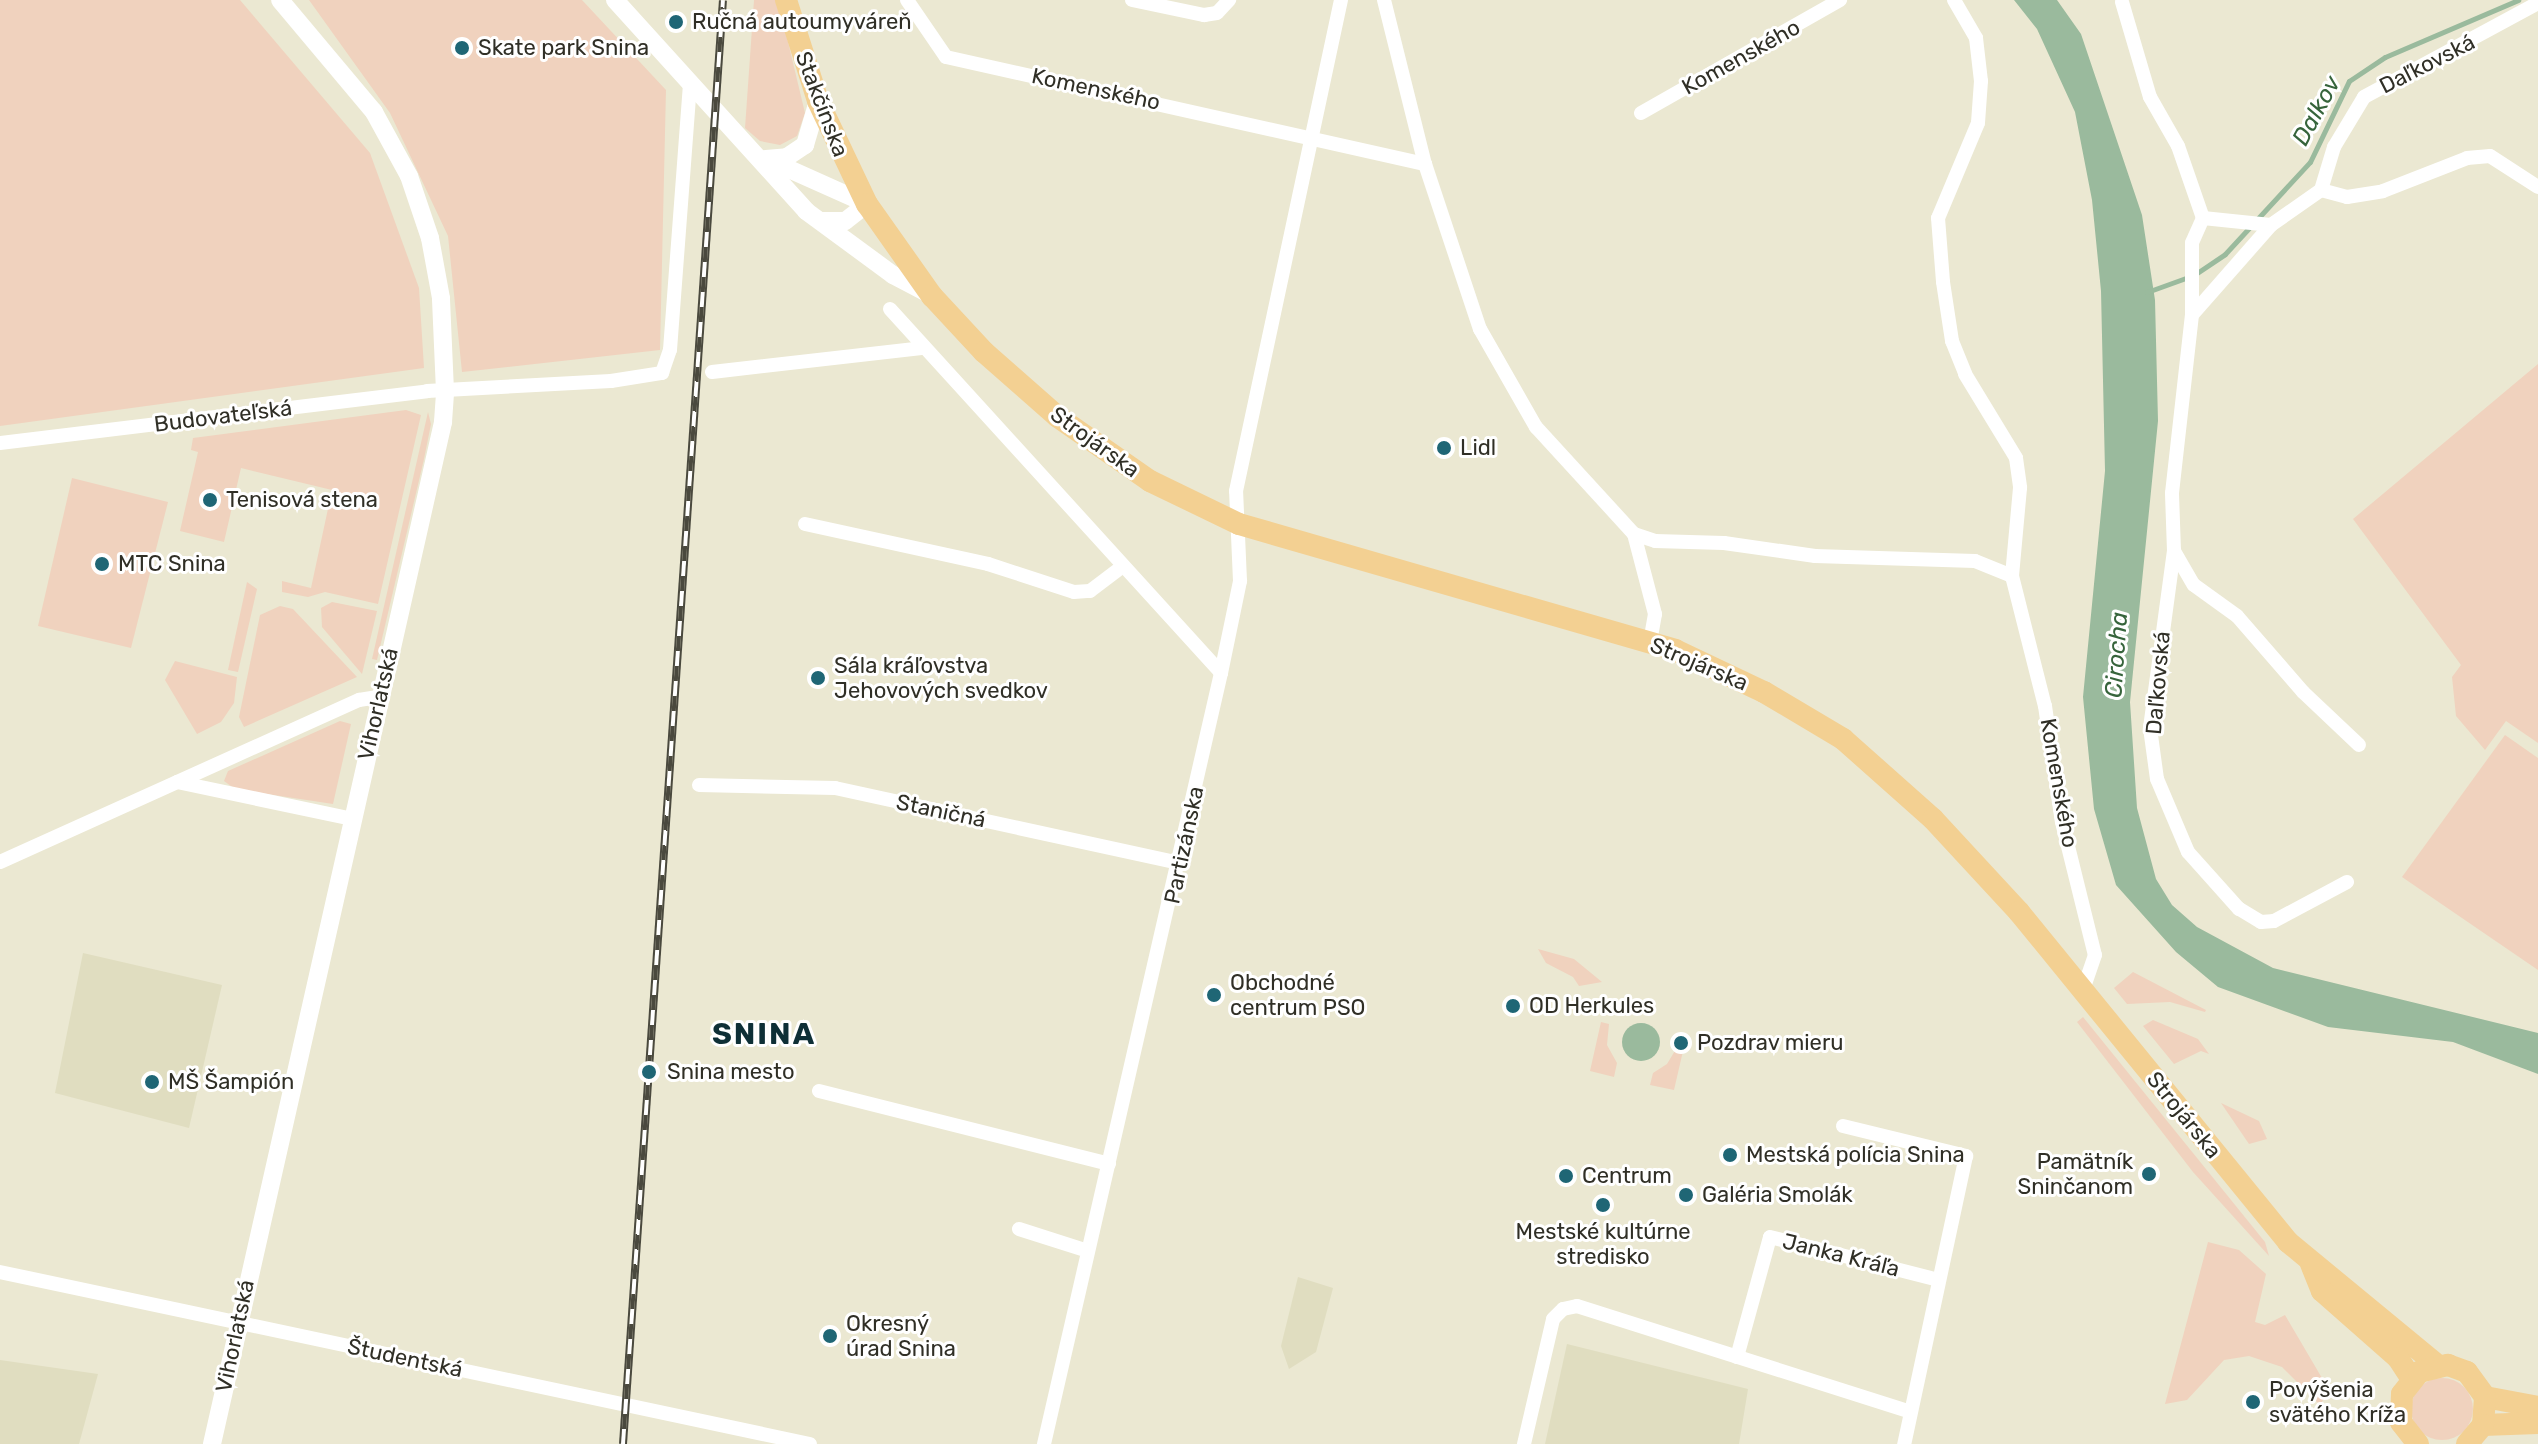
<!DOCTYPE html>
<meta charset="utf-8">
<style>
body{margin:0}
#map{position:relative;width:2538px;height:1444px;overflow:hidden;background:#ebe8d2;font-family:Rubik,sans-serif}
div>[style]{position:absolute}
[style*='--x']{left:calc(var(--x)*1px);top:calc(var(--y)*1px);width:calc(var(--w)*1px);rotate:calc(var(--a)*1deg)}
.built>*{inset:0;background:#e0ddc0}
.green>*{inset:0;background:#f0d2be}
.round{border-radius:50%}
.water>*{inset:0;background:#9aba9d}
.stream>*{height:5px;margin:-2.5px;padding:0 2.5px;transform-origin:2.5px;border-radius:2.5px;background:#9aba9d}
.minor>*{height:14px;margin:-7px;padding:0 7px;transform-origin:7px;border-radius:7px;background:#fff}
.secondary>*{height:18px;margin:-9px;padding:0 9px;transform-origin:9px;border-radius:9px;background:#fff}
.primary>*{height:22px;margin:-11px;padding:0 11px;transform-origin:11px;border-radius:11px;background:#f3d092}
.rail>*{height:8px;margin-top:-4px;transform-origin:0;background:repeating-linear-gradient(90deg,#fff 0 15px,#4a493e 0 30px);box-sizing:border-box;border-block:2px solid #4a493e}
.dots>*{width:22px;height:22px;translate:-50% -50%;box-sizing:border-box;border:4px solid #fff;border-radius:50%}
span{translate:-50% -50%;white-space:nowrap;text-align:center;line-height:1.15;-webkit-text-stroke:6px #fff;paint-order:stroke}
.poi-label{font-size:22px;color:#302f26}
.left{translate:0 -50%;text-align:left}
.right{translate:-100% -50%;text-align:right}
.street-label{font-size:22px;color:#302f26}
.water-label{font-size:24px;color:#36643b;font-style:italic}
.district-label{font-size:30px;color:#0e2f36;font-weight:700;letter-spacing:2px}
</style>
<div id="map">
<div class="built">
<i style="clip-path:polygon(83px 953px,222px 985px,189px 1128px,55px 1093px)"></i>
<i style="clip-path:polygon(1298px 1277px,1333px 1288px,1316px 1352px,1289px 1369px,1281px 1346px)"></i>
<i style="clip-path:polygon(1567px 1344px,1748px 1389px,1739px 1444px,1545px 1444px)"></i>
<i style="clip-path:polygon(0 1360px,98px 1374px,79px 1444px,0 1444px)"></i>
</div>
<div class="green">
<i style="clip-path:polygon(0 0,240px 0,370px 153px,419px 288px,424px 368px,0 426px)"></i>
<i style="clip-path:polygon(309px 0,582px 0,666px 90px,660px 350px,462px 372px,448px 236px,390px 113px)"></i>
<i style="clip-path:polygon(754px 0,778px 0,805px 113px,797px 136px,780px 145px,760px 141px,745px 128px)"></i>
<i style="clip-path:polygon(2538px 364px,2538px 743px,2506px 721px,2485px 750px,2456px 716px,2452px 677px,2461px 665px,2353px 519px)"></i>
<i style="clip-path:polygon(406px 410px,421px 415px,378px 604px,325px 592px,308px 597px,282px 592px,282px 581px,311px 588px,332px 490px,241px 468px,224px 542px,180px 531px,198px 452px,191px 450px,193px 438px)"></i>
<i style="clip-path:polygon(428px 412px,431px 424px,424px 459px,377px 660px,372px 659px)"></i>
<i style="clip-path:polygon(72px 478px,168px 502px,131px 648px,38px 626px)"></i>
<i style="clip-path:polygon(247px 582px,257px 589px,238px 672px,228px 670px)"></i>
<i style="clip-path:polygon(332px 602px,377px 611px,362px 674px,322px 627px,321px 608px)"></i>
<i style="clip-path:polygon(280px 606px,293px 609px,357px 677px,244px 727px,239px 717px,260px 615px)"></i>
<i style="clip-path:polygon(175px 661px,237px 677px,234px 703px,221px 722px,197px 734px,165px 680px)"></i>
<i style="clip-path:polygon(340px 721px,351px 724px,333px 804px,235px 789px,224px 781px,228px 771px)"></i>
<i style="clip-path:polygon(2505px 735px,2538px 758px,2538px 970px,2402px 877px)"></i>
<i style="clip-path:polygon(1538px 949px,1574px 959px,1602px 982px,1579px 986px,1573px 977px,1546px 963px)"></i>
<i style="clip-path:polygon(2133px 972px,2206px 1010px,2205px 1012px,2170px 1002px,2127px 1004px,2114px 988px)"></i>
<i style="clip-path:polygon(2083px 1017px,2265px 1242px,2269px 1256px,2193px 1172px,2077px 1022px)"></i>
<i style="clip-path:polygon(2153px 1020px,2198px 1039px,2209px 1054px,2201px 1051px,2174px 1064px,2143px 1026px)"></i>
<i style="clip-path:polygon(1601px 1022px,1609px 1024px,1607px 1045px,1617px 1063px,1614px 1077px,1590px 1071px)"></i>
<i style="clip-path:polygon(1676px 1049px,1683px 1051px,1674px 1090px,1650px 1085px,1653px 1073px,1667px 1064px)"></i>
<i style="clip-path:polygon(2221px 1103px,2259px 1121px,2267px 1139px,2249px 1144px)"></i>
<i style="clip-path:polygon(2208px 1242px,2239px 1250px,2266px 1274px,2255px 1322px,2265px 1325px,2285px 1315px,2329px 1390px,2320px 1405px,2282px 1367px,2249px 1356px,2224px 1360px,2187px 1400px,2165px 1404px)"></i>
<i class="round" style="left:2411px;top:1378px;width:62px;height:62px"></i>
</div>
<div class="water">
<i style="clip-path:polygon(2014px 0,2057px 0,2081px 34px,2142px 215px,2155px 300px,2158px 421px,2130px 702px,2137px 808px,2156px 879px,2172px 905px,2197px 927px,2273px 968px,2538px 1033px,2538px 1074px,2453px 1042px,2328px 1027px,2218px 987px,2176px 952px,2116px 885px,2094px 809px,2083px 697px,2105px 471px,2101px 291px,2092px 200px,2075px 112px,2037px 29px)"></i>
<i class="round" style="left:1622px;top:1023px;width:38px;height:38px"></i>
</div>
<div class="stream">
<i style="--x:2147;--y:292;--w:50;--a:-19.9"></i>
<i style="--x:2194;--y:275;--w:37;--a:-34"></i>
<i style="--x:2225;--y:254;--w:125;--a:-47.3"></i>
<i style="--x:2310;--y:162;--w:90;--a:-64.3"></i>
<i style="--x:2349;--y:81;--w:43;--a:-33.7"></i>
<i style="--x:2385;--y:57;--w:145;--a:-23.2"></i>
</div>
<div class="minor">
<i style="--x:907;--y:0;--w:69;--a:55.6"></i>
<i style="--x:946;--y:57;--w:491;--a:12.6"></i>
<i style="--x:1132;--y:0;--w:74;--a:11.8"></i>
<i style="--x:1204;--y:15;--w:13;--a:-9"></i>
<i style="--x:1217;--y:13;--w:18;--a:-47"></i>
<i style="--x:1384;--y:0;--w:169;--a:76"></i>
<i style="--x:1425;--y:164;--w:174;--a:71.6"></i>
<i style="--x:1480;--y:329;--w:113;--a:60.3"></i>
<i style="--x:1536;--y:427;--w:145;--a:47.5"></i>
<i style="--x:1634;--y:534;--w:83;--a:75.3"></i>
<i style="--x:1655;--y:614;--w:28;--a:100"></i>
<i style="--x:1954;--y:0;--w:44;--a:59.9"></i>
<i style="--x:1976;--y:38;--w:43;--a:83.4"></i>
<i style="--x:1981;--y:81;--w:42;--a:94.1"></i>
<i style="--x:1978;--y:123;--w:103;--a:112.8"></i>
<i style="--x:1938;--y:218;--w:64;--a:85.5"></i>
<i style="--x:1943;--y:282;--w:60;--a:81.3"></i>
<i style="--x:1952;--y:341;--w:35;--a:68"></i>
<i style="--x:1965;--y:374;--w:98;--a:58.7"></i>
<i style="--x:2016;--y:458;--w:30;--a:82"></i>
<i style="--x:2020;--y:488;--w:88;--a:95.2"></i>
<i style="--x:2012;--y:576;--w:134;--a:75.8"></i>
<i style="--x:2045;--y:706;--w:117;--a:81.7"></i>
<i style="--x:2062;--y:822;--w:137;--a:76.1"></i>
<i style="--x:2095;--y:955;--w:37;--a:109"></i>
<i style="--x:2122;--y:2;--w:99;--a:73.6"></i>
<i style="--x:2150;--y:97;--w:56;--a:60.3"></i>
<i style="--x:2178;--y:146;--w:76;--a:70.9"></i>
<i style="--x:2203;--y:218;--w:27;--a:114"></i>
<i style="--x:2192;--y:243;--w:72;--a:90"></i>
<i style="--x:1641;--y:113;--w:229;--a:-29.6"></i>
<i style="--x:2321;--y:190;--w:27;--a:15"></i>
<i style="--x:2347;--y:197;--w:36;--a:-9"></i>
<i style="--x:2383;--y:191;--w:90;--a:-21.4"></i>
<i style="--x:2467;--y:158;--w:23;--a:-5"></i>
<i style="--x:2490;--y:156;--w:57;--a:32.9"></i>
<i style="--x:2203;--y:218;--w:68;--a:5.9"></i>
<i style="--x:890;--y:309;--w:492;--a:47.7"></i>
<i style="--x:712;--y:372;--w:213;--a:-6.5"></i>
<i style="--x:0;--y:443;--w:430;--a:-6.9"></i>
<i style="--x:427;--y:391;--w:184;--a:-3.1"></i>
<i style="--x:611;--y:381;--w:52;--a:-8.9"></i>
<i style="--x:662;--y:373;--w:24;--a:-71"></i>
<i style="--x:670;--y:350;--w:269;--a:-85.7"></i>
<i style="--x:805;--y:524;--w:187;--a:12.3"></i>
<i style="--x:988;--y:564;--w:90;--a:18"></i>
<i style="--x:1074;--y:592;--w:16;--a:-4"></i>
<i style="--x:1090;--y:591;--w:41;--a:-37.1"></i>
<i style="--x:1634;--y:534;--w:22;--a:18"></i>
<i style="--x:1655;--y:541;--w:69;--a:1.7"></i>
<i style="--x:1724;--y:543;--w:92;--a:8.1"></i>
<i style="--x:1815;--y:556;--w:160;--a:1.8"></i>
<i style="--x:1975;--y:561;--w:40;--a:22"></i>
<i style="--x:2174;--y:551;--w:39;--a:60"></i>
<i style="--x:2194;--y:585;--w:53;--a:35.8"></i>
<i style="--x:2237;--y:616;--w:101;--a:49"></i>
<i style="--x:2303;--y:692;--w:77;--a:43.4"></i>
<i style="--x:177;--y:782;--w:180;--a:11.9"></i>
<i style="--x:699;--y:785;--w:136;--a:1.3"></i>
<i style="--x:835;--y:788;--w:353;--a:12.3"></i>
<i style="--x:0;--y:862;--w:394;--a:-24.3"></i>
<i style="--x:359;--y:700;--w:19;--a:-9"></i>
<i style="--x:2347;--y:882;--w:83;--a:151.9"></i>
<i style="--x:2274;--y:921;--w:13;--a:176"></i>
<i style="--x:2261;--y:922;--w:26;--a:-149"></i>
<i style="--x:2239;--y:909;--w:76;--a:-131.8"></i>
<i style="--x:2188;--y:852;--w:79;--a:-113"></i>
<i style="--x:2157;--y:779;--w:51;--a:-97.8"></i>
<i style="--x:2150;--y:728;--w:179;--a:-82.3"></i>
<i style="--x:2174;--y:551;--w:58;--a:-92"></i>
<i style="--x:2172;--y:493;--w:179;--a:-83.6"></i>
<i style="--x:2192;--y:315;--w:120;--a:-48.7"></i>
<i style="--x:2271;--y:225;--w:61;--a:-35"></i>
<i style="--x:2321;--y:190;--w:45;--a:-73.2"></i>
<i style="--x:2334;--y:147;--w:58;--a:-59"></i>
<i style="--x:2364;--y:97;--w:198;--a:-28.4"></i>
<i style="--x:819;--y:1091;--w:299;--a:14.1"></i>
<i style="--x:1843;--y:1126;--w:127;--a:13.7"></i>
<i style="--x:1966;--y:1156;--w:295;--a:102.1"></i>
<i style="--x:1019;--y:1229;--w:72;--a:17.7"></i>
<i style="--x:0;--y:1272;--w:828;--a:11.99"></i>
<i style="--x:1737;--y:1357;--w:124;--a:-74.6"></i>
<i style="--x:1770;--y:1237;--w:174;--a:14.3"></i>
<i style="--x:1044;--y:1444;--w:791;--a:-77.07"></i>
<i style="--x:1221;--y:673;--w:94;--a:-78.3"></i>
<i style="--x:1240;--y:581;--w:90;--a:-92.5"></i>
<i style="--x:1236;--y:491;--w:502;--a:-77.93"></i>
<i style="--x:1524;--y:1444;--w:128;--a:-76.9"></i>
<i style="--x:1553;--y:1319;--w:14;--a:-45"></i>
<i style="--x:1563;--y:1309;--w:14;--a:-12"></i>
<i style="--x:1577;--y:1306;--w:350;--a:17.6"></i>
</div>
<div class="secondary">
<i style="--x:615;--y:0;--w:285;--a:47.8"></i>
<i style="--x:806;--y:211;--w:108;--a:36.3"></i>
<i style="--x:893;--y:275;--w:41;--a:27.8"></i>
<i style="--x:766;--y:159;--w:21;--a:-5"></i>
<i style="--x:787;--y:157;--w:22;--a:-34"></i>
<i style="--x:805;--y:145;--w:46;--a:-73.5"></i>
<i style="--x:771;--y:161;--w:105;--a:24.1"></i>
<i style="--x:867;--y:204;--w:28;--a:142"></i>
<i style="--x:845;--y:221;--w:23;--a:180"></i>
<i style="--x:212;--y:1444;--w:1048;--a:-77.26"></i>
<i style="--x:443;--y:422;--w:31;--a:-86"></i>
<i style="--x:445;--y:391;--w:93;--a:-92.5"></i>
<i style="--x:441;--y:298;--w:61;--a:-100.4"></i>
<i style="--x:430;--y:238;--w:65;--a:-108.7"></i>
<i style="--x:409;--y:176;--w:73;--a:-118.7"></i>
<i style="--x:374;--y:112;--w:146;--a:-130"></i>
</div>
<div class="primary">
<i style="--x:786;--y:0;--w:106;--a:72.4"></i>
<i style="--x:818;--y:101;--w:114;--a:64.6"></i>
<i style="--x:867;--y:204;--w:113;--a:54.8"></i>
<i style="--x:932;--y:296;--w:76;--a:47.1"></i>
<i style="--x:984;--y:352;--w:98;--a:41.3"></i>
<i style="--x:1058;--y:417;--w:112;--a:34.8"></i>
<i style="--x:1150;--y:481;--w:99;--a:25.8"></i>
<i style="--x:1239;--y:524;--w:454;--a:16.1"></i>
<i style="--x:1675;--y:650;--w:98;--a:25.3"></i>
<i style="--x:1764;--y:692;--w:92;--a:30.7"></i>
<i style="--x:1843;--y:739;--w:120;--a:41.6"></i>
<i style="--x:1933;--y:819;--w:127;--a:47.2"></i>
<i style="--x:2019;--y:912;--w:426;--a:50.8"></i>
<i style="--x:2288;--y:1242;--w:193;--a:39.5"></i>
<i style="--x:2311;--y:1264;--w:29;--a:68"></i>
<i style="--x:2322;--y:1291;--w:101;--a:41.4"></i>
<i style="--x:2398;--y:1358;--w:24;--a:57"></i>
<i style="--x:2485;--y:1397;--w:54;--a:10.7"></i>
<i style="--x:2483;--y:1425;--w:55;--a:-2.1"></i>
<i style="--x:2418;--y:1444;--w:28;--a:-128"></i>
<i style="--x:2401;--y:1422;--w:28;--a:-88"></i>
<i style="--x:2402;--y:1394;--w:28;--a:-52"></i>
<i style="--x:2419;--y:1372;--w:30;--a:-14"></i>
<i style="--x:2448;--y:1365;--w:20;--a:20"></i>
<i style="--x:2467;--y:1372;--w:31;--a:54"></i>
<i style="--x:2485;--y:1397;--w:28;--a:94"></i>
<i style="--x:2483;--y:1425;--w:25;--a:130"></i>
</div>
<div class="rail">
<i style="--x:623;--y:1444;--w:1447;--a:-86.04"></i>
</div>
<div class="dots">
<i style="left:676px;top:22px;background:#1f6675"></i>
<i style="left:462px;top:48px;background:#1f6675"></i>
<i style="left:1444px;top:448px;background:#1f6675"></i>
<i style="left:210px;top:500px;background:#1f6675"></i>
<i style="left:102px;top:564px;background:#1f6675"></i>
<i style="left:818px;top:678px;background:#1f6675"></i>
<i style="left:1214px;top:995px;background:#1f6675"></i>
<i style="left:1513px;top:1006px;background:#1f6675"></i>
<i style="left:1681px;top:1043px;background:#1f6675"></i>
<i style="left:649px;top:1072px;background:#1f6675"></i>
<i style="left:152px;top:1082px;background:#1f6675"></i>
<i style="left:1730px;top:1155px;background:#1f6675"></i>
<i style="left:2149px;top:1174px;background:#1f6675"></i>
<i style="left:1566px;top:1176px;background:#1f6675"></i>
<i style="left:1686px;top:1195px;background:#1f6675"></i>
<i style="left:1603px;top:1205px;background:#1f6675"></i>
<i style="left:830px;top:1336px;background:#1f6675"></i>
<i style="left:2253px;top:1402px;background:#1f6675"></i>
</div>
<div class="poi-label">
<span class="left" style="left:692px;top:22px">Ručná autoumyváreň</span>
<span class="left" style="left:478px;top:48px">Skate park Snina</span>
<span class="left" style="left:1460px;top:448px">Lidl</span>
<span class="left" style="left:226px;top:500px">Tenisová stena</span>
<span class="left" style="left:118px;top:564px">MTC Snina</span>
<span class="left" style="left:834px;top:678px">Sála kráľovstva<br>Jehovových svedkov</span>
<span class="left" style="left:1230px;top:995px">Obchodné<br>centrum PSO</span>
<span class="left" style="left:1529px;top:1006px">OD Herkules</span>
<span class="left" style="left:1697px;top:1043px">Pozdrav mieru</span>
<span class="left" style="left:667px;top:1072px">Snina mesto</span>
<span class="left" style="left:168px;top:1082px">MŠ Šampión</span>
<span class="left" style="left:1746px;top:1155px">Mestská polícia Snina</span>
<span class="right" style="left:2133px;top:1174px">Pamätník<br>Sninčanom</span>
<span class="left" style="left:1582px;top:1176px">Centrum</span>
<span class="left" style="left:1702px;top:1195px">Galéria Smolák</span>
<span style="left:1603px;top:1244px">Mestské kultúrne<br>stredisko</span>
<span class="left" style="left:846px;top:1336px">Okresný<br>úrad Snina</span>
<span class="left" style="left:2269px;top:1402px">Povýšenia<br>svätého Kríža</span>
</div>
<div class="street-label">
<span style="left:1741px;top:57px;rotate:-29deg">Komenského</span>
<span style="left:2427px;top:64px;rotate:-27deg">Daľkovská</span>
<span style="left:1096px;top:89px;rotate:12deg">Komenského</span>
<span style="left:822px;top:104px;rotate:69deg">Stakčínska</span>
<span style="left:223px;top:416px;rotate:-7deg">Budovateľská</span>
<span style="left:1095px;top:442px;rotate:36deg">Strojárska</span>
<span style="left:1699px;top:664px;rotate:23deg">Strojárska</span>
<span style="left:2158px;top:683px;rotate:-85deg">Daľkovská</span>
<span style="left:378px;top:704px;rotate:-77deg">Vihorlatská</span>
<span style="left:2059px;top:783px;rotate:80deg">Komenského</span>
<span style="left:941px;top:811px;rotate:12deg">Staničná</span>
<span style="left:1184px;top:845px;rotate:-78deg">Partizánska</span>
<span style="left:2184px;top:1115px;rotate:51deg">Strojárska</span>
<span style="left:1841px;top:1255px;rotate:14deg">Janka Kráľa</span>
<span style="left:235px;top:1336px;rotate:-78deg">Vihorlatská</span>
<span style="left:405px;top:1358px;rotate:12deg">Študentská</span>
</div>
<div class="water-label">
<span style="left:2317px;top:111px;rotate:-62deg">Dalkov</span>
<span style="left:2117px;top:655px;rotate:-86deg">Cirocha</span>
</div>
<div class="district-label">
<span style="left:764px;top:1034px">SNINA</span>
</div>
</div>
